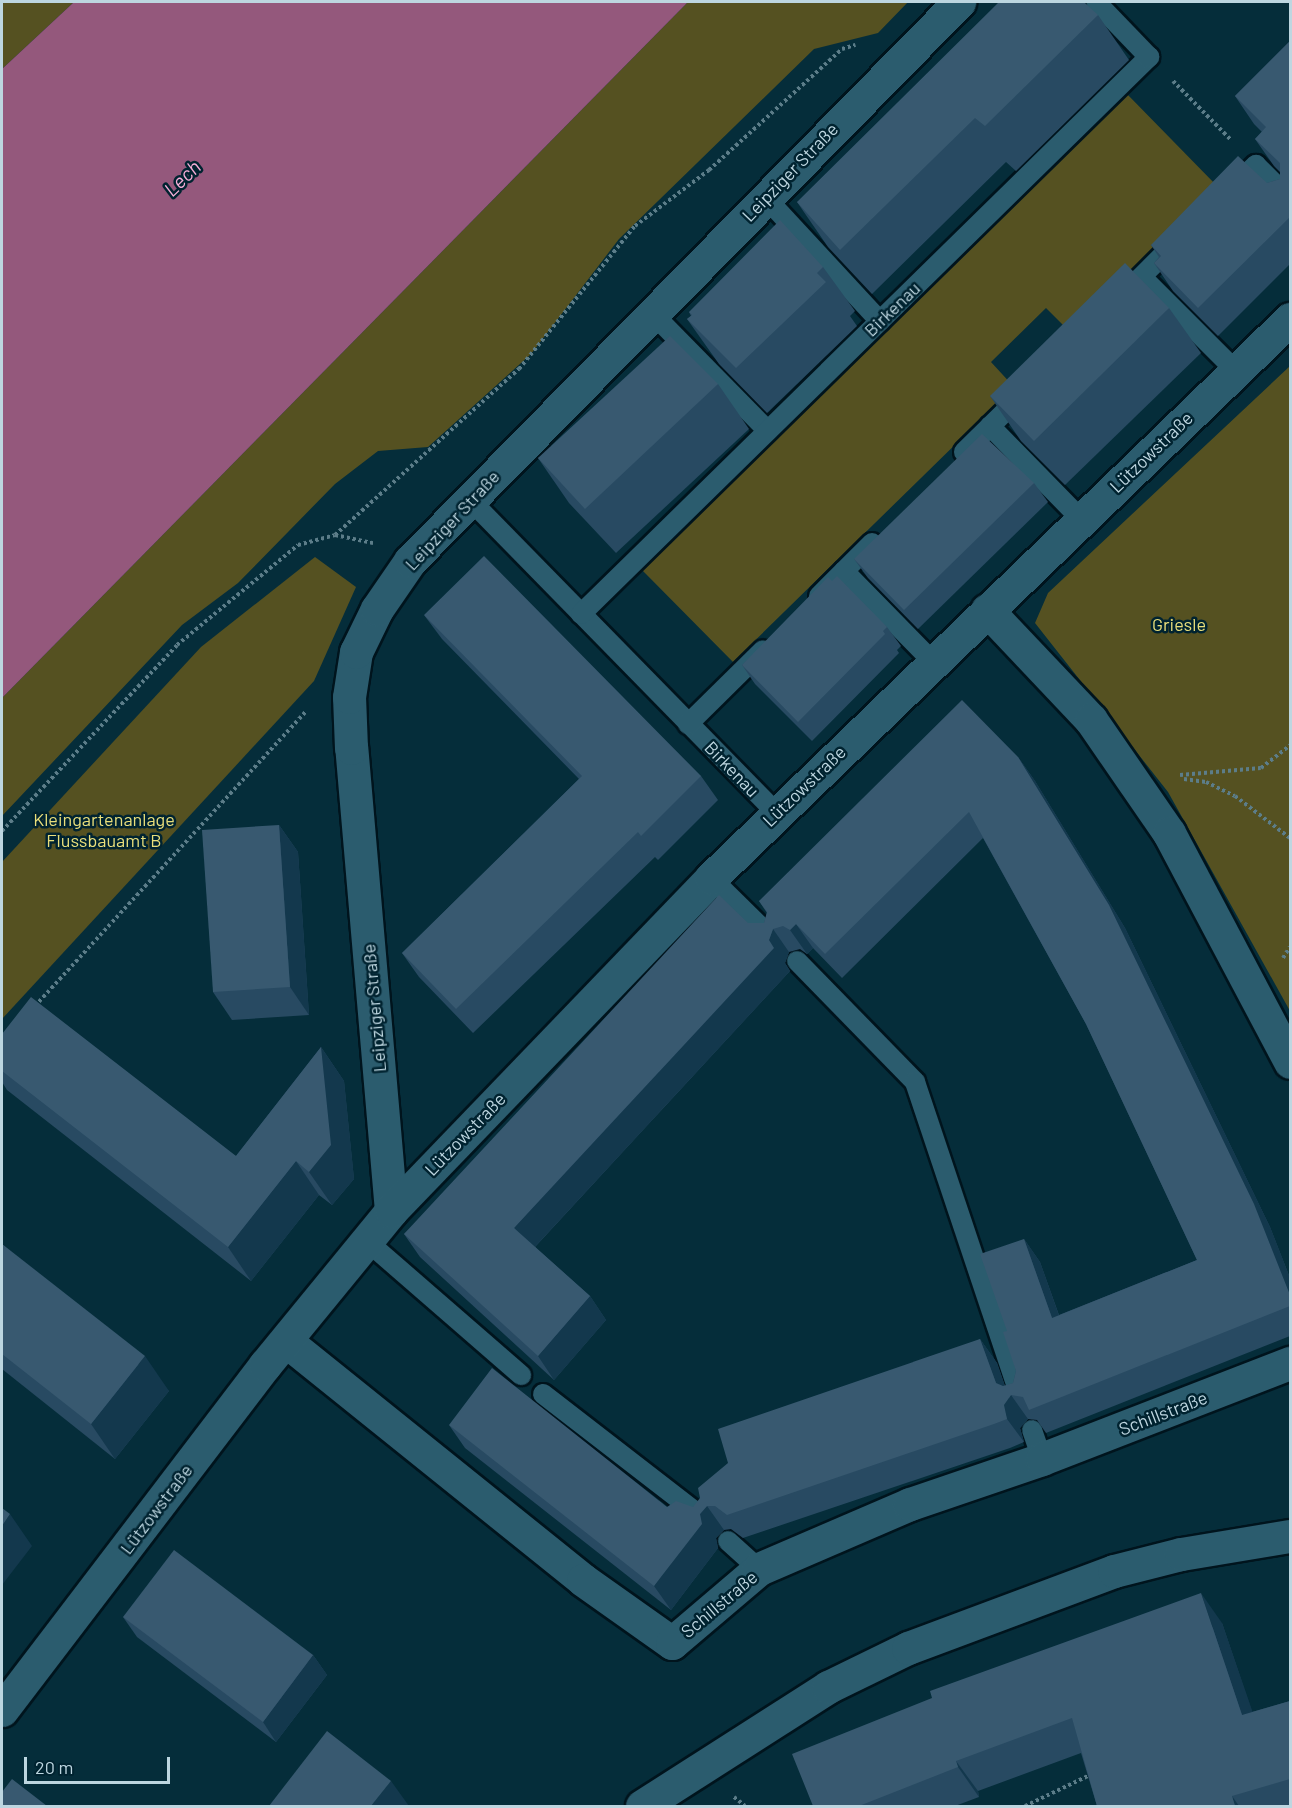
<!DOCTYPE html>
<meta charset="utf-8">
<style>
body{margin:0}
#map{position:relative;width:1292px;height:1808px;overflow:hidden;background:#052d3a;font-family:Barlow,sans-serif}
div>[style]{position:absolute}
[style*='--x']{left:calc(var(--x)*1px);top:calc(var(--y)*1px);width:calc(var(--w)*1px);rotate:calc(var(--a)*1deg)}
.green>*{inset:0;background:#555121}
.water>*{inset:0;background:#94587c}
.path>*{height:4px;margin-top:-2px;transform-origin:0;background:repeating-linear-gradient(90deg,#5c7d89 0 3px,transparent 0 6px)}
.roads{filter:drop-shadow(2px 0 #00141d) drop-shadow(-2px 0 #00141d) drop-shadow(0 2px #00141d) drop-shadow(0 -2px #00141d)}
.lane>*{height:20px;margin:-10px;padding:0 10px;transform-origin:10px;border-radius:10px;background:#2b5c6e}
.street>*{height:33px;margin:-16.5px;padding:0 16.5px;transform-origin:16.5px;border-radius:16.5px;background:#2b5c6e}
.secondary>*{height:33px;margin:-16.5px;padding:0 16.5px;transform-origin:16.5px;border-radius:16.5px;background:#2b5c6e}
.wall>*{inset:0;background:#284a62}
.shaded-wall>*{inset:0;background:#13384d}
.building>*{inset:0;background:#385970}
span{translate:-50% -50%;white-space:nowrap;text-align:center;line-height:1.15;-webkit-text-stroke:5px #002330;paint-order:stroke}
.street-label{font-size:18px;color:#bdd6e0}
.park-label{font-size:18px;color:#e9df7b}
.water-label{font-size:20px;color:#f6aed8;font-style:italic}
.frame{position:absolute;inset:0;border:3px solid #bdd6e0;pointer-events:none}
.scale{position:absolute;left:24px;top:1757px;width:146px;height:27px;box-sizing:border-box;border:3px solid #bdd6e0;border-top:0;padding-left:8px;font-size:18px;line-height:21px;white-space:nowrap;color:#bdd6e0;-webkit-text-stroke:4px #002330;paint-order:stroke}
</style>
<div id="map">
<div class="green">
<i style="clip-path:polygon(2px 2px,74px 2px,2px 69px)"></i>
<i style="clip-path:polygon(688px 2px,908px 2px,878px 33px,814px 49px,619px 239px,531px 354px,428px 447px,378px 451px,335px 484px,238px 583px,182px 625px,2px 816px,2px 698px)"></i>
<i style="clip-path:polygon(1127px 94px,1218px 187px,1070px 332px,1046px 308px,991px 362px,1014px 387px,733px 662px,642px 570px)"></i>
<i style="clip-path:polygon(1290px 366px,1290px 1011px,1168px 792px,1035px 623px,1048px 593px)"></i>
<i style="clip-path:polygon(315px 557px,356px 587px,314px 681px,2px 1019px,2px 862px,201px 647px)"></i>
</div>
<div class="water">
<i style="clip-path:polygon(74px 2px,688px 2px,2px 698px,2px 69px)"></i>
</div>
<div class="path">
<i style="--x:1173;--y:81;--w:83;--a:45.5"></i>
<i style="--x:335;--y:535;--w:248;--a:-42.1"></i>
<i style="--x:519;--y:369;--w:184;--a:-51"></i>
<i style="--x:635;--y:226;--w:93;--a:-37.1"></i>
<i style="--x:709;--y:170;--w:180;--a:-42.3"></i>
<i style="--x:842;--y:49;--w:14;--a:-17"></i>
<i style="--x:1180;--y:775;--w:81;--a:-4.9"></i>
<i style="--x:1261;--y:768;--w:37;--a:-38"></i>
<i style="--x:1184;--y:779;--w:22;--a:8"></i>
<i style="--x:1206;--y:782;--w:32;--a:26"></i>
<i style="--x:1235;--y:796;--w:69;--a:37.4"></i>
<i style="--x:2;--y:831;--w:255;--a:-46.7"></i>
<i style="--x:177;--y:645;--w:157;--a:-39.6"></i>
<i style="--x:298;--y:545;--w:38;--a:-15"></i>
<i style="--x:335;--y:535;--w:39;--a:12"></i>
<i style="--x:1283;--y:958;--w:13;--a:-58"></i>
<i style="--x:35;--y:1006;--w:401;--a:-47.4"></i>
<i style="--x:734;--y:1797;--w:14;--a:39"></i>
<i style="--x:1025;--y:1806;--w:74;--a:-25.5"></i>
</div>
<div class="roads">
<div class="lane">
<i style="--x:1233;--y:187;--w:32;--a:-44"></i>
<i style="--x:1256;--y:165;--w:48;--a:45"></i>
<i style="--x:765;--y:197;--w:169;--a:47.2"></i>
<i style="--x:1142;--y:277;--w:133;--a:45"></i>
<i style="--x:1122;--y:296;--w:72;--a:-45"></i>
<i style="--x:652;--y:313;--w:165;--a:45.5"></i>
<i style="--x:990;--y:426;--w:130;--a:45.6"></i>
<i style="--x:964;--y:452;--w:81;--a:-44.5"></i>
<i style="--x:469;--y:499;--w:439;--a:45.6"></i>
<i style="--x:844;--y:571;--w:126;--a:45.6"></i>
<i style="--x:819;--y:596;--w:75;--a:-45"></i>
<i style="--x:581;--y:614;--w:796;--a:-44.44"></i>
<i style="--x:1149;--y:57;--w:76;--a:-133.9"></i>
<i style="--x:688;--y:724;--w:105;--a:-44.6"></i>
<i style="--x:711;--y:878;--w:86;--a:44.5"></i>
<i style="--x:797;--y:961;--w:169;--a:45.7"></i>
<i style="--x:915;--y:1082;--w:333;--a:71.5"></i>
<i style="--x:368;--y:1242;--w:203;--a:41"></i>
<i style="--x:543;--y:1394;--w:205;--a:37.7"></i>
<i style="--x:1032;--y:1430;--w:31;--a:71"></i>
<i style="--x:728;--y:1541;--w:42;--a:42.1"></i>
</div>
<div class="street">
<i style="--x:987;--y:610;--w:151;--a:46.6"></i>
<i style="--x:1091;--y:720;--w:137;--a:55.4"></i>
<i style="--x:1169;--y:833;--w:259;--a:62.1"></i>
<i style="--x:391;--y:1211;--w:465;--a:-94.9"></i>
<i style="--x:351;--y:748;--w:51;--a:-92.2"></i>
<i style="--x:349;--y:697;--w:46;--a:-81.2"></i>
<i style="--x:356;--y:652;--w:48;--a:-64"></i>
<i style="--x:377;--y:609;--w:58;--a:-55.5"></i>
<i style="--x:410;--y:561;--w:784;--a:-45.52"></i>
<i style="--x:286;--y:1341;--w:381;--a:38.8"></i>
<i style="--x:583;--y:1580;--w:109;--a:35.3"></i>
<i style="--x:672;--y:1643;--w:114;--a:-40.4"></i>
<i style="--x:759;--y:1569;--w:164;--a:-23.3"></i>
<i style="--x:910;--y:1504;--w:139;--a:-18.8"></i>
<i style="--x:1042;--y:1459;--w:266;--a:-21.2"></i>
<i style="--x:2;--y:1710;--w:434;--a:-52.7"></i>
<i style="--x:265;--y:1365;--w:199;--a:-50.7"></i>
<i style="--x:391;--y:1211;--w:462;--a:-46.1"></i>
<i style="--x:711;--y:878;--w:805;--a:-43.99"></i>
</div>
<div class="secondary">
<i style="--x:642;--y:1806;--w:221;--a:-32.6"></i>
<i style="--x:828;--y:1687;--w:89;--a:-26"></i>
<i style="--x:908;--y:1648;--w:220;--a:-20.5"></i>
<i style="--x:1114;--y:1571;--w:69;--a:-14.2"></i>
<i style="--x:1181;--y:1554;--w:110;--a:-9.4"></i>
</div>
</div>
<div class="wall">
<i style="clip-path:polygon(1098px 15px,1129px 60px,1016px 171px,1006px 162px,872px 294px,828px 247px,797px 202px)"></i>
<i style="clip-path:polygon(1290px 41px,1290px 264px,1218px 336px,1173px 291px,1154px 263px,1159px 257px,1151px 245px,1267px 183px,1280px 179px,1280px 172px,1274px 166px,1255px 139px,1262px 132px,1254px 124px,1235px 96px)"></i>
<i style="clip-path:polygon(823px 267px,855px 311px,850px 316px,857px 326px,767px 413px,719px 364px,687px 319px,691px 316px,689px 312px)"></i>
<i style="clip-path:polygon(1169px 308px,1201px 353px,1065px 485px,1021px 441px,990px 396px)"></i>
<i style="clip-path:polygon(718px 384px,749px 429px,616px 553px,569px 503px,538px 458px)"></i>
<i style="clip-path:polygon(1034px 483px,1048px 502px,918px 629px,868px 578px,854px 559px)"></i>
<i style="clip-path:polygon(832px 581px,887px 627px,901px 646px,897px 650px,899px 653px,812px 741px,755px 684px,742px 665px)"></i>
<i style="clip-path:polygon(424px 615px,701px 776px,718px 800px,658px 860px,655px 857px,473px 1033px,419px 977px,402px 953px,579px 779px,442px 639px)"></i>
<i style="clip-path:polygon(1018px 757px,1035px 781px,1125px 928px,1270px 1227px,1290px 1278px,1290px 1336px,1046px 1433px,1037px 1420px,1028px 1419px,1020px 1428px,1024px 1442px,1010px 1448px,743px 1538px,731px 1529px,724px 1530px,716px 1538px,718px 1548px,671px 1610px,465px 1448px,449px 1425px,667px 1507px,693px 1507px,980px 1339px,997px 1363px,1005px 1386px,1013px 1383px,1016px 1371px,1007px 1331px,1024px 1239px,1040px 1262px,1059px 1315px,1197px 1260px,1086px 1024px,983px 838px,842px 978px,813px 948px,807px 954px,800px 949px,789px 952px,785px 963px,790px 971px,535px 1247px,590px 1296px,606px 1320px,554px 1380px,420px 1257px,404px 1234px,748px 923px,764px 923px,767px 913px,759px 901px)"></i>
<i style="clip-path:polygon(279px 825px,298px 852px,309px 1015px,232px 1020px,213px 992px)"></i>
<i style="clip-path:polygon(2px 1034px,236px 1156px,321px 1047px,344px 1081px,354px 1179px,332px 1205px,319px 1195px,251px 1281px,7px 1090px,2px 1082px)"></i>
<i style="clip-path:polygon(2px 1244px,169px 1391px,115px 1459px,2px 1369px)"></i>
<i style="clip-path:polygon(123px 1617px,313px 1655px,327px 1675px,276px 1742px,137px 1637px)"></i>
<i style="clip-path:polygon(1222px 1623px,1252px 1712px,1290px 1701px,1290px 1806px,1097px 1806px,1081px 1753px,978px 1791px,979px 1797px,955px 1806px,813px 1806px)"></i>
</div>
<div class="shaded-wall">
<i style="clip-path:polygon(1018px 757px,1035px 781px,1125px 928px,1270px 1227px,1290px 1278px,1290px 1295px)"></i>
<i style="clip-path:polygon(279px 825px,298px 852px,309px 1015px,290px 987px)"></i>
<i style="clip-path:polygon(796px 924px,813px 948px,807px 954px,790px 930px)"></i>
<i style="clip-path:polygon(773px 929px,789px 952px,785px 963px,790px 971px,531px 1251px,514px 1228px,769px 940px)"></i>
<i style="clip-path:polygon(321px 1047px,344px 1081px,354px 1179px,332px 1205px,309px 1172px)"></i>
<i style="clip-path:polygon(296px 1161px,319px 1195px,251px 1281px,228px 1247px)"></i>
<i style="clip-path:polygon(1024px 1239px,1040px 1262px,1068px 1341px,1052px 1318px)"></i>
<i style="clip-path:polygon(590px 1296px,606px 1320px,554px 1380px,538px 1356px)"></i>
<i style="clip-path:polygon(980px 1339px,997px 1363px,1009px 1398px,1011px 1395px,1028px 1419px,1020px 1428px,1024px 1442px,1007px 1419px,996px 1383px)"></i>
<i style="clip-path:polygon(145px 1356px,169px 1391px,115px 1459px,91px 1424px)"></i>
<i style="clip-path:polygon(707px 1506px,724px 1530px,716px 1538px,718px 1548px,671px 1610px,654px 1586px,700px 1514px)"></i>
<i style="clip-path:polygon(10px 1514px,32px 1546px,2px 1585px,2px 1526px)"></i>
<i style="clip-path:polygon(1201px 1593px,1222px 1623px,1264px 1745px,1242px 1715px)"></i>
<i style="clip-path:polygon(313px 1655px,327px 1675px,276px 1742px,263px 1722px)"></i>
<i style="clip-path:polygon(956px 1761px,978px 1791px,979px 1797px,958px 1767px)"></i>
<i style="clip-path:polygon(391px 1781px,409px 1806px,371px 1806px)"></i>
<i style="clip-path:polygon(1232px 1796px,1239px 1806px,1235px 1806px)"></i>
</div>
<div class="building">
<i style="clip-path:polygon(999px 2px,1084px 2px,1098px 15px,985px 126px,975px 118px,840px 250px,797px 202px)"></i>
<i style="clip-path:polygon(1290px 41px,1290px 217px,1198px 308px,1154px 263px,1161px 256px,1151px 245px,1238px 156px,1267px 183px,1280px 179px,1280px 163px,1255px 139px,1266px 127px,1235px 96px)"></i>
<i style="clip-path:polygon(780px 220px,823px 267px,817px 273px,826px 282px,736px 368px,687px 319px,692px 315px,689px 312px)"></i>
<i style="clip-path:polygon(1125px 263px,1169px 308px,1034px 441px,990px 396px)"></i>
<i style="clip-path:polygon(670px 336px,718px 384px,585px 509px,538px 458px)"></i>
<i style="clip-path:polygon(982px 434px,1034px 483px,904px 610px,854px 559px)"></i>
<i style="clip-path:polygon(484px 556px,701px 776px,641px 836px,638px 832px,456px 1009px,402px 953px,582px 776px,424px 615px)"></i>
<i style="clip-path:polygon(837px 576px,887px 627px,883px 631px,885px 634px,798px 722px,742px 665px,828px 577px,832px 581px)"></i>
<i style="clip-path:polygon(962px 700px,1018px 757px,1109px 905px,1254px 1204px,1290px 1295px,1290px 1306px,1029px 1410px,1023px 1397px,1011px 1395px,1004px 1405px,1007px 1419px,994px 1424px,727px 1515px,715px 1506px,707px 1506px,700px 1514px,702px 1524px,654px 1586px,449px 1425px,492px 1368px,667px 1507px,676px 1501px,693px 1507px,700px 1498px,698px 1488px,728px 1463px,718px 1429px,980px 1339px,996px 1383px,1003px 1386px,1013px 1383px,1016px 1371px,1003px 1332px,1007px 1331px,980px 1254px,1024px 1239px,1052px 1318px,1197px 1260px,1086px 1024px,969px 812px,825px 954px,796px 924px,790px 930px,783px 926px,773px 929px,769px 940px,774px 948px,514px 1228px,590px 1296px,538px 1356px,404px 1234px,719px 895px,748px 923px,764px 923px,767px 912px,759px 901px)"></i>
<i style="clip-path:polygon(279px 825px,290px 987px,213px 992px,202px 830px)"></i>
<i style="clip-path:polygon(31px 997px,236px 1156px,321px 1047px,331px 1145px,309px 1172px,296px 1161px,228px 1247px,2px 1071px,2px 1034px)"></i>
<i style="clip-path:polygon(2px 1244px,145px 1356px,91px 1424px,2px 1354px)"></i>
<i style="clip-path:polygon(2px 1508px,10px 1514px,2px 1526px)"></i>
<i style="clip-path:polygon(174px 1550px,313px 1655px,263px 1722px,123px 1617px)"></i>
<i style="clip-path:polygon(1201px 1593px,1242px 1715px,1290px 1701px,1290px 1779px,1232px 1796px,1235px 1806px,1097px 1806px,1072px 1718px,956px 1761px,958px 1767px,859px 1806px,813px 1806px,792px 1754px,932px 1698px,930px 1691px)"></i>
<i style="clip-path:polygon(327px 1731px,391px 1781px,371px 1806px,269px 1806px)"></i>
<i style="clip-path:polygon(12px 1779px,47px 1806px,2px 1806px,2px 1792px)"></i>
</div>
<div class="street-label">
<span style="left:790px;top:172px;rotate:-46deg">Leipziger Straße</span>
<span style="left:892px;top:309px;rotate:-44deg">Birkenau</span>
<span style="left:1151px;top:452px;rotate:-44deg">Lützowstraße</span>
<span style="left:452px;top:520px;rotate:-47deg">Leipziger Straße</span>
<span style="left:732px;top:769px;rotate:46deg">Birkenau</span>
<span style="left:804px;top:786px;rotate:-44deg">Lützowstraße</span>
<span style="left:374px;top:1008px;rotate:-95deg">Leipziger Straße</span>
<span style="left:465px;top:1134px;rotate:-46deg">Lützowstraße</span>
<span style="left:1163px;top:1413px;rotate:-21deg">Schillstraße</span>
<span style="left:156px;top:1509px;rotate:-53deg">Lützowstraße</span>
<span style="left:719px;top:1604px;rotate:-40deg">Schillstraße</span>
</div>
<div class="park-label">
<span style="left:1179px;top:624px">Griesle</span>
<span style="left:104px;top:830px">Kleingartenanlage<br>Flussbauamt B</span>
</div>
<div class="water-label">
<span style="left:182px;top:178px;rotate:-44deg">Lech</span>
</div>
<div class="frame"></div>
<div class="scale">20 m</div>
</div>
